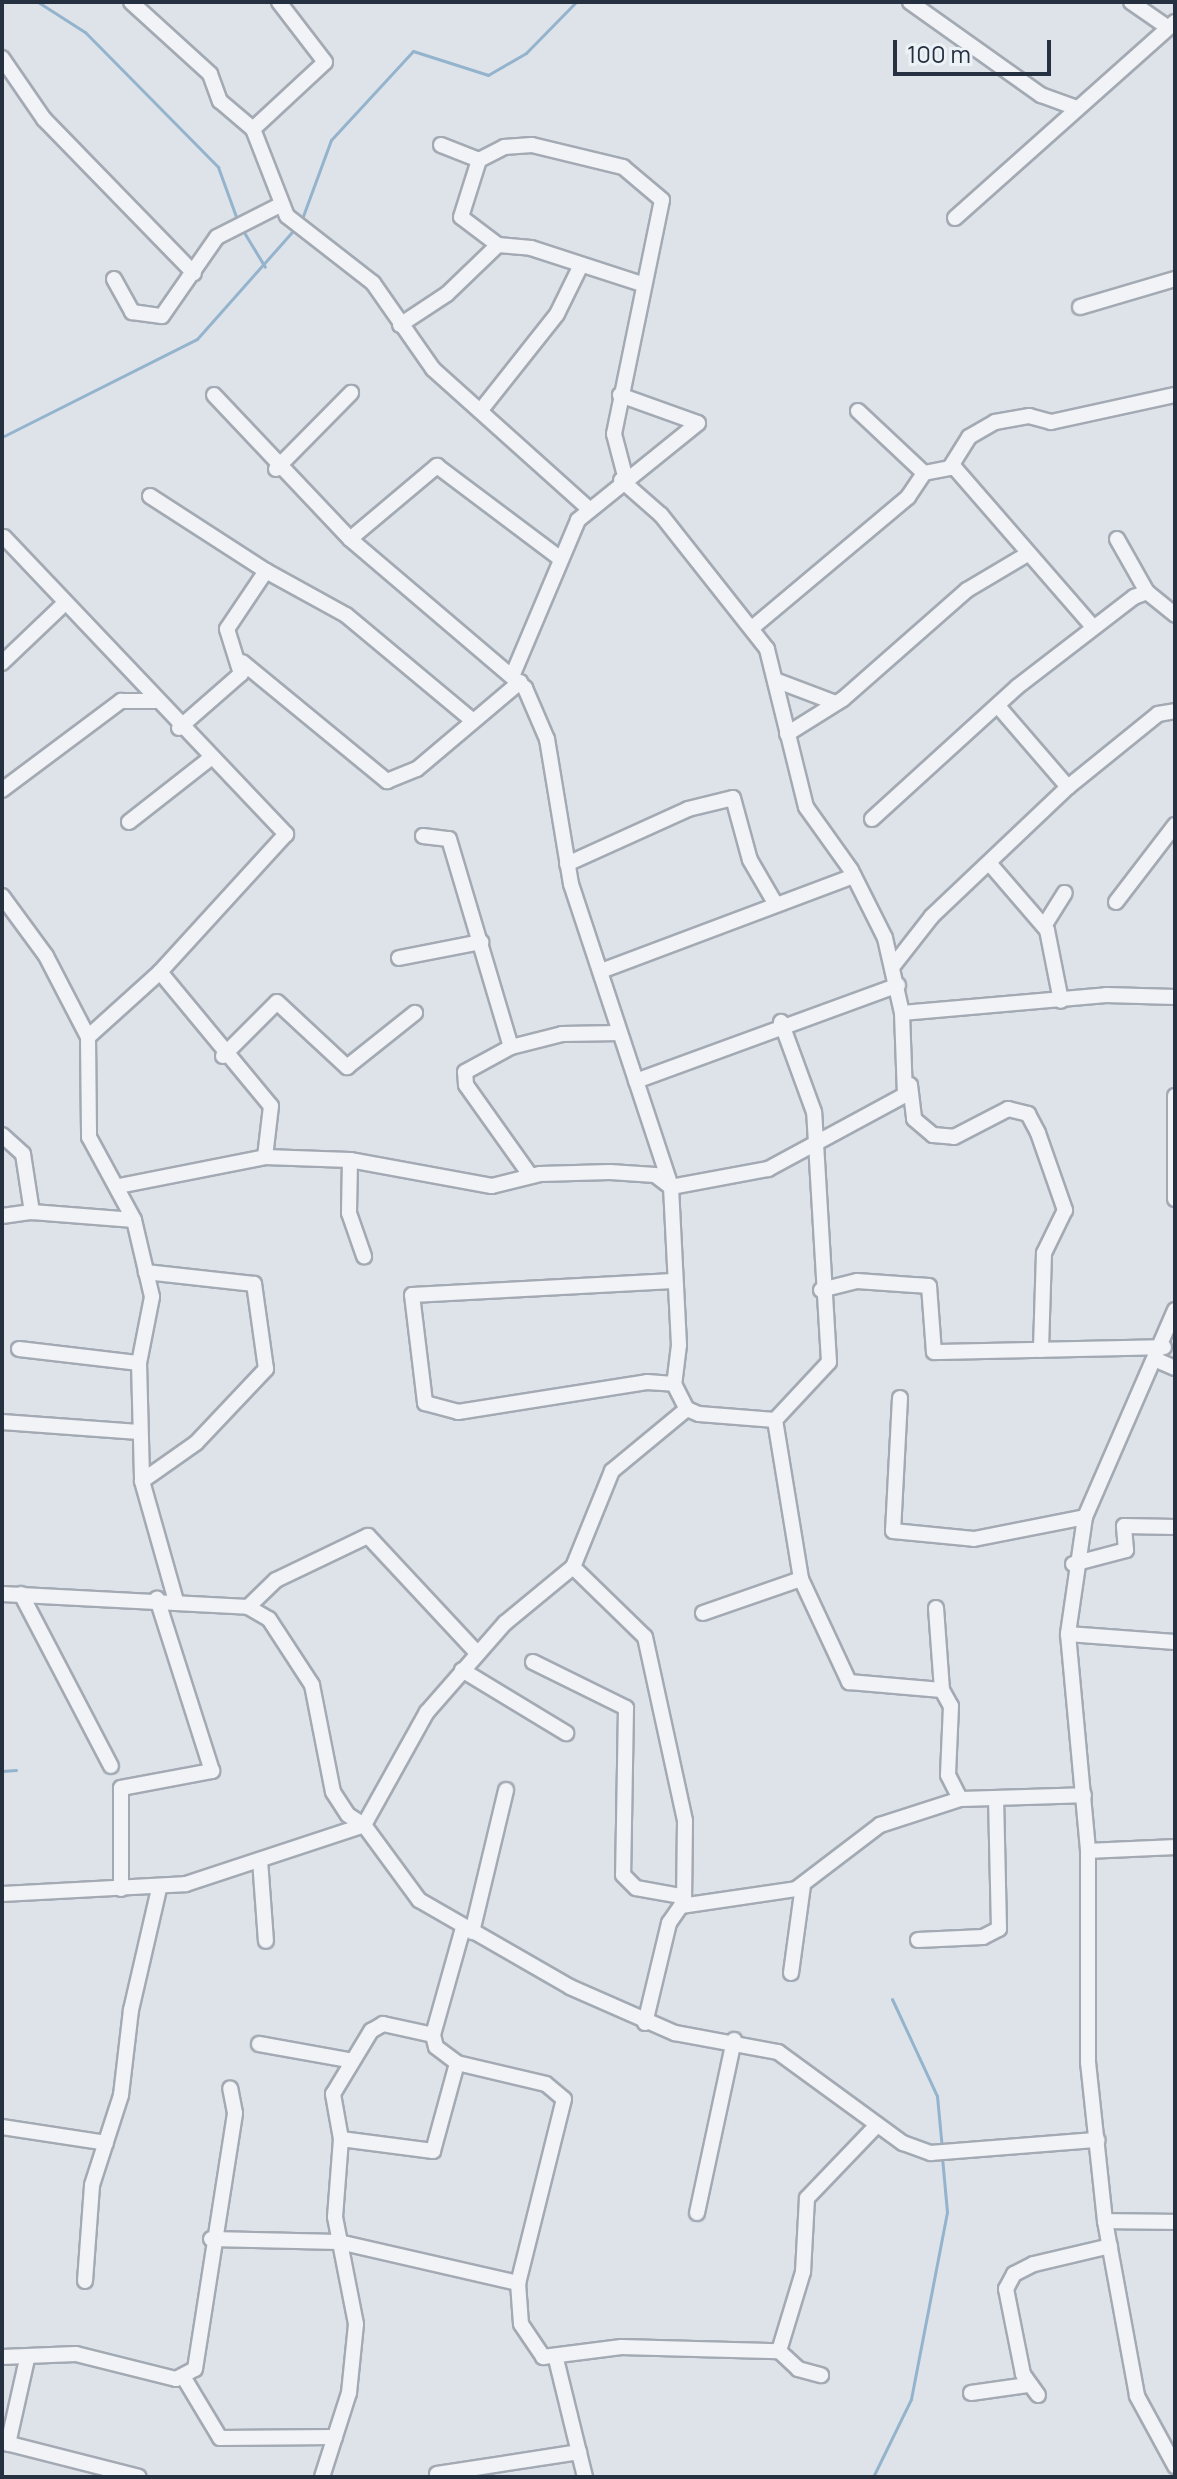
<!DOCTYPE html>
<style>
body{margin:0}
#map{position:relative;width:1177px;height:2479px;overflow:hidden;background:#dee3e9;font-family:Manrope,sans-serif}
div>[style]{position:absolute}
[style*='--x']{left:calc(var(--x)*1px);top:calc(var(--y)*1px);width:calc(var(--w)*1px);rotate:calc(var(--a)*1deg)}
.stream>*{height:3px;margin:-1.5px;padding:0 1.5px;transform-origin:1.5px;border-radius:1.5px;background:#94b3cd}
.roads{filter:drop-shadow(2px 0 #a3aab3) drop-shadow(-2px 0 #a3aab3) drop-shadow(0 2px #a3aab3) drop-shadow(0 -2px #a3aab3)}
.minor>*{height:14px;margin:-7px;padding:0 7px;transform-origin:7px;border-radius:7px;background:#f1f3f7}
span{translate:-50% -50%;white-space:nowrap;text-align:center;line-height:1.15;-webkit-text-stroke:7px #edf2f6;paint-order:stroke}
.frame{position:absolute;inset:0;border:4px solid #253141;pointer-events:none}
.scale{position:absolute;left:893px;top:40px;width:158px;height:36px;box-sizing:border-box;border:4px solid #253141;border-top:0;padding-left:10px;font-size:24px;line-height:28px;white-space:nowrap;color:#253141;-webkit-text-stroke:6px #edf2f6;paint-order:stroke}
</style>
<div id="map">
<div class="stream">
<i style="--x:38;--y:2;--w:56;--a:32.6"></i>
<i style="--x:85;--y:32;--w:190;--a:45.4"></i>
<i style="--x:218;--y:167;--w:59;--a:70"></i>
<i style="--x:303;--y:216;--w:81;--a:-69.8"></i>
<i style="--x:331;--y:140;--w:121;--a:-47.3"></i>
<i style="--x:413;--y:51;--w:79;--a:17.7"></i>
<i style="--x:488;--y:75;--w:44;--a:-30.1"></i>
<i style="--x:526;--y:53;--w:71;--a:-45.6"></i>
<i style="--x:242;--y:229;--w:44;--a:58.8"></i>
<i style="--x:2;--y:437;--w:218;--a:-26.7"></i>
<i style="--x:197;--y:339;--w:144;--a:-48.4"></i>
<i style="--x:2;--y:1771;--w:14;--a:-4"></i>
<i style="--x:892;--y:1999;--w:107;--a:65.1"></i>
<i style="--x:937;--y:2096;--w:53;--a:84.6"></i>
<i style="--x:873;--y:2477;--w:87;--a:-64"></i>
<i style="--x:911;--y:2399;--w:190;--a:-79.1"></i>
<i style="--x:947;--y:2212;--w:55;--a:-95.2"></i>
</div>
<div class="roads">
<div class="minor">
<i style="--x:131;--y:2;--w:107;--a:42.3"></i>
<i style="--x:210;--y:74;--w:29;--a:70"></i>
<i style="--x:220;--y:101;--w:43;--a:40.3"></i>
<i style="--x:253;--y:129;--w:93;--a:68.7"></i>
<i style="--x:287;--y:216;--w:109;--a:37.9"></i>
<i style="--x:373;--y:283;--w:105;--a:55.1"></i>
<i style="--x:433;--y:369;--w:211;--a:41.9"></i>
<i style="--x:910;--y:2;--w:161;--a:35.4"></i>
<i style="--x:1041;--y:95;--w:37;--a:20"></i>
<i style="--x:1131;--y:2;--w:44;--a:34.8"></i>
<i style="--x:2;--y:58;--w:74;--a:55.5"></i>
<i style="--x:44;--y:119;--w:215;--a:45.8"></i>
<i style="--x:253;--y:129;--w:98;--a:-42.9"></i>
<i style="--x:325;--y:62;--w:76;--a:-127.5"></i>
<i style="--x:441;--y:145;--w:41;--a:21.5"></i>
<i style="--x:955;--y:218;--w:295;--a:-41.7"></i>
<i style="--x:498;--y:245;--w:46;--a:-142.9"></i>
<i style="--x:461;--y:217;--w:60;--a:-72.5"></i>
<i style="--x:479;--y:160;--w:28;--a:-27"></i>
<i style="--x:504;--y:147;--w:28;--a:-4"></i>
<i style="--x:532;--y:145;--w:94;--a:13.6"></i>
<i style="--x:623;--y:167;--w:51;--a:40.2"></i>
<i style="--x:662;--y:200;--w:239;--a:101.6"></i>
<i style="--x:614;--y:434;--w:43;--a:75.3"></i>
<i style="--x:114;--y:279;--w:38;--a:61"></i>
<i style="--x:132;--y:312;--w:30;--a:8"></i>
<i style="--x:162;--y:316;--w:96;--a:-55.2"></i>
<i style="--x:217;--y:237;--w:68;--a:-26.9"></i>
<i style="--x:1080;--y:307;--w:99;--a:-16.4"></i>
<i style="--x:400;--y:325;--w:56;--a:-33.4"></i>
<i style="--x:447;--y:294;--w:71;--a:-43.9"></i>
<i style="--x:498;--y:245;--w:33;--a:5"></i>
<i style="--x:531;--y:248;--w:117;--a:18"></i>
<i style="--x:214;--y:395;--w:198;--a:46.6"></i>
<i style="--x:350;--y:539;--w:230;--a:40.4"></i>
<i style="--x:525;--y:688;--w:56;--a:66.7"></i>
<i style="--x:547;--y:739;--w:147;--a:80.6"></i>
<i style="--x:571;--y:884;--w:319;--a:71.7"></i>
<i style="--x:671;--y:1187;--w:158;--a:87.1"></i>
<i style="--x:679;--y:1345;--w:39;--a:97"></i>
<i style="--x:481;--y:410;--w:122;--a:-51.6"></i>
<i style="--x:557;--y:314;--w:52;--a:-63.9"></i>
<i style="--x:858;--y:411;--w:91;--a:43.2"></i>
<i style="--x:924;--y:473;--w:31;--a:-11"></i>
<i style="--x:954;--y:467;--w:212;--a:49"></i>
<i style="--x:951;--y:466;--w:34;--a:-58"></i>
<i style="--x:969;--y:437;--w:30;--a:-30"></i>
<i style="--x:995;--y:422;--w:35;--a:-10"></i>
<i style="--x:1029;--y:416;--w:23;--a:15"></i>
<i style="--x:1051;--y:422;--w:127;--a:-12.3"></i>
<i style="--x:276;--y:469;--w:107;--a:-45.4"></i>
<i style="--x:150;--y:496;--w:138;--a:32.9"></i>
<i style="--x:4;--y:537;--w:410;--a:46.5"></i>
<i style="--x:286;--y:834;--w:187;--a:132.4"></i>
<i style="--x:160;--y:972;--w:97;--a:137.9"></i>
<i style="--x:350;--y:539;--w:114;--a:-40"></i>
<i style="--x:437;--y:466;--w:155;--a:36.9"></i>
<i style="--x:1117;--y:539;--w:61;--a:60.5"></i>
<i style="--x:752;--y:628;--w:204;--a:-40"></i>
<i style="--x:908;--y:497;--w:29;--a:-56"></i>
<i style="--x:242;--y:662;--w:188;--a:39.4"></i>
<i style="--x:387;--y:781;--w:32;--a:-22"></i>
<i style="--x:417;--y:769;--w:135;--a:-40.2"></i>
<i style="--x:2;--y:663;--w:86;--a:-43.6"></i>
<i style="--x:513;--y:674;--w:167;--a:-67.1"></i>
<i style="--x:578;--y:520;--w:154;--a:-38.9"></i>
<i style="--x:698;--y:423;--w:83;--a:-160.3"></i>
<i style="--x:775;--y:680;--w:65;--a:20.7"></i>
<i style="--x:998;--y:706;--w:107;--a:49.2"></i>
<i style="--x:179;--y:728;--w:82;--a:-41.1"></i>
<i style="--x:241;--y:674;--w:47;--a:-107.3"></i>
<i style="--x:227;--y:629;--w:70;--a:-56.1"></i>
<i style="--x:266;--y:571;--w:91;--a:28.8"></i>
<i style="--x:346;--y:615;--w:163;--a:39.8"></i>
<i style="--x:787;--y:734;--w:66;--a:-32"></i>
<i style="--x:843;--y:699;--w:165;--a:-41.3"></i>
<i style="--x:967;--y:590;--w:69;--a:-30.7"></i>
<i style="--x:2;--y:790;--w:149;--a:-36.8"></i>
<i style="--x:121;--y:701;--w:34;--a:0"></i>
<i style="--x:872;--y:819;--w:196;--a:-42.3"></i>
<i style="--x:1017;--y:687;--w:148;--a:-37.6"></i>
<i style="--x:1134;--y:597;--w:14;--a:-21"></i>
<i style="--x:1147;--y:592;--w:36;--a:39"></i>
<i style="--x:129;--y:822;--w:105;--a:-38.1"></i>
<i style="--x:423;--y:836;--w:26;--a:7"></i>
<i style="--x:449;--y:839;--w:217;--a:73.4"></i>
<i style="--x:567;--y:864;--w:133;--a:-24.4"></i>
<i style="--x:688;--y:809;--w:46;--a:-13.7"></i>
<i style="--x:733;--y:798;--w:64;--a:74.7"></i>
<i style="--x:750;--y:860;--w:50;--a:59.8"></i>
<i style="--x:990;--y:864;--w:87;--a:49.2"></i>
<i style="--x:1047;--y:930;--w:72;--a:78.8"></i>
<i style="--x:2;--y:896;--w:74;--a:53.7"></i>
<i style="--x:46;--y:956;--w:91;--a:62.6"></i>
<i style="--x:88;--y:1037;--w:100;--a:89.4"></i>
<i style="--x:89;--y:1137;--w:94;--a:61.5"></i>
<i style="--x:134;--y:1220;--w:79;--a:76.8"></i>
<i style="--x:152;--y:1297;--w:67;--a:101.1"></i>
<i style="--x:139;--y:1363;--w:118;--a:88.5"></i>
<i style="--x:142;--y:1481;--w:125;--a:74.2"></i>
<i style="--x:1116;--y:902;--w:97;--a:-52.5"></i>
<i style="--x:1044;--y:926;--w:39;--a:-58"></i>
<i style="--x:399;--y:958;--w:84;--a:-11"></i>
<i style="--x:893;--y:966;--w:63;--a:-52"></i>
<i style="--x:932;--y:916;--w:187;--a:-43.5"></i>
<i style="--x:1068;--y:787;--w:116;--a:-39"></i>
<i style="--x:1158;--y:714;--w:17;--a:-10"></i>
<i style="--x:601;--y:971;--w:270;--a:-20.6"></i>
<i style="--x:160;--y:972;--w:174;--a:50.4"></i>
<i style="--x:271;--y:1106;--w:51;--a:96.7"></i>
<i style="--x:902;--y:1013;--w:205;--a:-5"></i>
<i style="--x:1106;--y:995;--w:69;--a:1.7"></i>
<i style="--x:223;--y:1056;--w:76;--a:-45"></i>
<i style="--x:277;--y:1002;--w:96;--a:42.9"></i>
<i style="--x:347;--y:1067;--w:87;--a:-38.5"></i>
<i style="--x:636;--y:1081;--w:279;--a:-20.1"></i>
<i style="--x:910;--y:1085;--w:34;--a:83"></i>
<i style="--x:914;--y:1119;--w:25;--a:40"></i>
<i style="--x:933;--y:1135;--w:21;--a:5"></i>
<i style="--x:954;--y:1137;--w:61;--a:-27.4"></i>
<i style="--x:1008;--y:1109;--w:21;--a:14"></i>
<i style="--x:1028;--y:1114;--w:21;--a:62"></i>
<i style="--x:1038;--y:1133;--w:82;--a:70.7"></i>
<i style="--x:1065;--y:1210;--w:48;--a:116"></i>
<i style="--x:1044;--y:1253;--w:97;--a:91.8"></i>
<i style="--x:1175;--y:1096;--w:103;--a:90"></i>
<i style="--x:2;--y:1135;--w:28;--a:42"></i>
<i style="--x:23;--y:1154;--w:59;--a:81.2"></i>
<i style="--x:32;--y:1212;--w:102;--a:4.5"></i>
<i style="--x:350;--y:1160;--w:53;--a:91.1"></i>
<i style="--x:349;--y:1213;--w:46;--a:70.8"></i>
<i style="--x:530;--y:1175;--w:110;--a:-125.4"></i>
<i style="--x:466;--y:1085;--w:13;--a:-94"></i>
<i style="--x:465;--y:1072;--w:52;--a:-28.5"></i>
<i style="--x:511;--y:1047;--w:53;--a:-14.3"></i>
<i style="--x:562;--y:1034;--w:58;--a:-1"></i>
<i style="--x:119;--y:1186;--w:149;--a:-11.2"></i>
<i style="--x:265;--y:1157;--w:85;--a:2"></i>
<i style="--x:350;--y:1160;--w:144;--a:10.4"></i>
<i style="--x:492;--y:1186;--w:49;--a:-14"></i>
<i style="--x:540;--y:1174;--w:70;--a:-1.6"></i>
<i style="--x:610;--y:1172;--w:45;--a:3.8"></i>
<i style="--x:655;--y:1175;--w:20;--a:37"></i>
<i style="--x:671;--y:1187;--w:99;--a:-10.5"></i>
<i style="--x:768;--y:1169;--w:156;--a:-28.4"></i>
<i style="--x:905;--y:1095;--w:82;--a:-92.1"></i>
<i style="--x:902;--y:1013;--w:77;--a:-102.8"></i>
<i style="--x:885;--y:938;--w:76;--a:-116.6"></i>
<i style="--x:851;--y:870;--w:77;--a:-125.5"></i>
<i style="--x:806;--y:807;--w:163;--a:-103.9"></i>
<i style="--x:767;--y:649;--w:171;--a:-128.3"></i>
<i style="--x:661;--y:515;--w:53;--a:-138.8"></i>
<i style="--x:2;--y:1216;--w:30;--a:-8"></i>
<i style="--x:673;--y:1281;--w:261;--a:176.9"></i>
<i style="--x:412;--y:1295;--w:109;--a:83.1"></i>
<i style="--x:425;--y:1403;--w:34;--a:15"></i>
<i style="--x:458;--y:1412;--w:191;--a:-9"></i>
<i style="--x:647;--y:1382;--w:27;--a:4"></i>
<i style="--x:674;--y:1384;--w:28;--a:63"></i>
<i style="--x:687;--y:1409;--w:13;--a:23"></i>
<i style="--x:699;--y:1414;--w:76;--a:4.5"></i>
<i style="--x:775;--y:1420;--w:161;--a:80.7"></i>
<i style="--x:801;--y:1579;--w:114;--a:65"></i>
<i style="--x:849;--y:1682;--w:93;--a:4.9"></i>
<i style="--x:942;--y:1690;--w:18;--a:61"></i>
<i style="--x:951;--y:1706;--w:69;--a:92.5"></i>
<i style="--x:948;--y:1775;--w:27;--a:63"></i>
<i style="--x:960;--y:1799;--w:124;--a:-1.8"></i>
<i style="--x:821;--y:1290;--w:37;--a:-14"></i>
<i style="--x:857;--y:1281;--w:72;--a:4"></i>
<i style="--x:929;--y:1286;--w:66;--a:85.7"></i>
<i style="--x:934;--y:1352;--w:230;--a:-1.2"></i>
<i style="--x:1175;--y:1310;--w:226;--a:113.5"></i>
<i style="--x:1085;--y:1517;--w:118;--a:98.3"></i>
<i style="--x:1068;--y:1634;--w:218;--a:84.7"></i>
<i style="--x:1088;--y:1851;--w:211;--a:90"></i>
<i style="--x:1088;--y:2062;--w:160;--a:83.9"></i>
<i style="--x:1105;--y:2221;--w:178;--a:79.6"></i>
<i style="--x:1137;--y:2396;--w:80;--a:61.5"></i>
<i style="--x:19;--y:1349;--w:121;--a:6.7"></i>
<i style="--x:1159;--y:1361;--w:17;--a:24"></i>
<i style="--x:900;--y:1398;--w:133;--a:93"></i>
<i style="--x:893;--y:1531;--w:81;--a:5.6"></i>
<i style="--x:974;--y:1539;--w:113;--a:-11.2"></i>
<i style="--x:775;--y:1420;--w:79;--a:-47"></i>
<i style="--x:829;--y:1362;--w:250;--a:-93.4"></i>
<i style="--x:814;--y:1112;--w:96;--a:-110.1"></i>
<i style="--x:2;--y:1422;--w:137;--a:4.2"></i>
<i style="--x:142;--y:1481;--w:66;--a:-35.1"></i>
<i style="--x:196;--y:1443;--w:102;--a:-46.6"></i>
<i style="--x:266;--y:1369;--w:86;--a:-98"></i>
<i style="--x:254;--y:1284;--w:109;--a:-173.7"></i>
<i style="--x:1073;--y:1564;--w:55;--a:-14.8"></i>
<i style="--x:1126;--y:1550;--w:24;--a:-95"></i>
<i style="--x:1124;--y:1526;--w:51;--a:1.1"></i>
<i style="--x:573;--y:1567;--w:100;--a:44.2"></i>
<i style="--x:645;--y:1637;--w:188;--a:77.7"></i>
<i style="--x:685;--y:1821;--w:84;--a:90.7"></i>
<i style="--x:2;--y:1594;--w:246;--a:3"></i>
<i style="--x:248;--y:1607;--w:24;--a:30"></i>
<i style="--x:269;--y:1619;--w:79;--a:56.9"></i>
<i style="--x:312;--y:1685;--w:109;--a:78.9"></i>
<i style="--x:333;--y:1792;--w:27;--a:57"></i>
<i style="--x:348;--y:1815;--w:19;--a:32"></i>
<i style="--x:364;--y:1825;--w:93;--a:53.7"></i>
<i style="--x:419;--y:1900;--w:174;--a:29.9"></i>
<i style="--x:570;--y:1987;--w:115;--a:23.7"></i>
<i style="--x:675;--y:2033;--w:105;--a:10.5"></i>
<i style="--x:778;--y:2052;--w:155;--a:36.1"></i>
<i style="--x:903;--y:2143;--w:30;--a:20"></i>
<i style="--x:931;--y:2153;--w:167;--a:-4.5"></i>
<i style="--x:21;--y:1594;--w:194;--a:62.4"></i>
<i style="--x:248;--y:1607;--w:39;--a:-44"></i>
<i style="--x:276;--y:1580;--w:102;--a:-25.6"></i>
<i style="--x:368;--y:1536;--w:160;--a:47"></i>
<i style="--x:936;--y:1608;--w:82;--a:85.8"></i>
<i style="--x:703;--y:1613;--w:104;--a:-19.1"></i>
<i style="--x:1068;--y:1634;--w:107;--a:4.3"></i>
<i style="--x:533;--y:1662;--w:104;--a:26.3"></i>
<i style="--x:626;--y:1708;--w:167;--a:91"></i>
<i style="--x:623;--y:1875;--w:18;--a:45"></i>
<i style="--x:636;--y:1888;--w:46;--a:10.1"></i>
<i style="--x:462;--y:1670;--w:122;--a:31.2"></i>
<i style="--x:1088;--y:1851;--w:87;--a:-2.6"></i>
<i style="--x:260;--y:1860;--w:81;--a:85.8"></i>
<i style="--x:121;--y:1889;--w:101;--a:-90"></i>
<i style="--x:121;--y:1788;--w:93;--a:-10.6"></i>
<i style="--x:212;--y:1771;--w:181;--a:-107.7"></i>
<i style="--x:2;--y:1894;--w:184;--a:-3.1"></i>
<i style="--x:186;--y:1884;--w:188;--a:-18.3"></i>
<i style="--x:364;--y:1825;--w:129;--a:-60.9"></i>
<i style="--x:427;--y:1712;--w:118;--a:-48.8"></i>
<i style="--x:505;--y:1623;--w:88;--a:-39.5"></i>
<i style="--x:573;--y:1567;--w:104;--a:-67.9"></i>
<i style="--x:612;--y:1471;--w:97;--a:-39.6"></i>
<i style="--x:463;--y:1928;--w:111;--a:105.7"></i>
<i style="--x:433;--y:2035;--w:12;--a:76"></i>
<i style="--x:436;--y:2047;--w:26;--a:37"></i>
<i style="--x:457;--y:2063;--w:91;--a:13.3"></i>
<i style="--x:546;--y:2084;--w:23;--a:40"></i>
<i style="--x:564;--y:2099;--w:190;--a:104"></i>
<i style="--x:518;--y:2283;--w:41;--a:85.8"></i>
<i style="--x:521;--y:2324;--w:40;--a:56"></i>
<i style="--x:543;--y:2357;--w:79;--a:-7.3"></i>
<i style="--x:621;--y:2347;--w:158;--a:1.5"></i>
<i style="--x:779;--y:2351;--w:83;--a:-73.1"></i>
<i style="--x:803;--y:2272;--w:74;--a:-86.9"></i>
<i style="--x:807;--y:2198;--w:101;--a:-46.2"></i>
<i style="--x:472;--y:1932;--w:146;--a:-76.5"></i>
<i style="--x:918;--y:1940;--w:65;--a:-2.6"></i>
<i style="--x:983;--y:1937;--w:18;--a:-27"></i>
<i style="--x:999;--y:1929;--w:129;--a:-91.3"></i>
<i style="--x:791;--y:1973;--w:89;--a:-82.2"></i>
<i style="--x:645;--y:2023;--w:103;--a:-76.5"></i>
<i style="--x:669;--y:1923;--w:21;--a:-55"></i>
<i style="--x:681;--y:1906;--w:116;--a:-8.4"></i>
<i style="--x:796;--y:1889;--w:106;--a:-37.3"></i>
<i style="--x:880;--y:1825;--w:84;--a:-18"></i>
<i style="--x:259;--y:2044;--w:90;--a:10.2"></i>
<i style="--x:2;--y:2127;--w:105;--a:8.7"></i>
<i style="--x:341;--y:2139;--w:93;--a:7.4"></i>
<i style="--x:433;--y:2151;--w:91;--a:-74.7"></i>
<i style="--x:697;--y:2213;--w:177;--a:-77.9"></i>
<i style="--x:1105;--y:2221;--w:70;--a:0.8"></i>
<i style="--x:211;--y:2239;--w:128;--a:1.3"></i>
<i style="--x:339;--y:2242;--w:184;--a:12.9"></i>
<i style="--x:85;--y:2281;--w:96;--a:-85.8"></i>
<i style="--x:92;--y:2185;--w:95;--a:-72.1"></i>
<i style="--x:121;--y:2095;--w:86;--a:-83.3"></i>
<i style="--x:131;--y:2010;--w:124;--a:-77"></i>
<i style="--x:779;--y:2351;--w:26;--a:43"></i>
<i style="--x:798;--y:2369;--w:24;--a:15"></i>
<i style="--x:2;--y:2357;--w:74;--a:-2.3"></i>
<i style="--x:76;--y:2354;--w:103;--a:14"></i>
<i style="--x:176;--y:2379;--w:21;--a:-28"></i>
<i style="--x:195;--y:2369;--w:259;--a:-81.1"></i>
<i style="--x:235;--y:2113;--w:25;--a:-101"></i>
<i style="--x:556;--y:2359;--w:122;--a:76.2"></i>
<i style="--x:184;--y:2378;--w:70;--a:59"></i>
<i style="--x:220;--y:2438;--w:115;--a:-0.5"></i>
<i style="--x:971;--y:2393;--w:57;--a:-8.1"></i>
<i style="--x:1038;--y:2395;--w:26;--a:-126"></i>
<i style="--x:1023;--y:2374;--w:87;--a:-101.3"></i>
<i style="--x:1006;--y:2289;--w:17;--a:-62"></i>
<i style="--x:1014;--y:2274;--w:22;--a:-27"></i>
<i style="--x:1034;--y:2264;--w:78;--a:-13.3"></i>
<i style="--x:2;--y:2442;--w:141;--a:14.3"></i>
<i style="--x:8;--y:2444;--w:87;--a:-77.4"></i>
<i style="--x:437;--y:2474;--w:144;--a:-8.8"></i>
<i style="--x:322;--y:2477;--w:88;--a:-72.2"></i>
<i style="--x:349;--y:2393;--w:69;--a:-84.2"></i>
<i style="--x:356;--y:2324;--w:109;--a:-101.1"></i>
<i style="--x:335;--y:2217;--w:78;--a:-85.6"></i>
<i style="--x:341;--y:2139;--w:46;--a:-100.1"></i>
<i style="--x:333;--y:2094;--w:74;--a:-58.9"></i>
<i style="--x:371;--y:2031;--w:14;--a:-30"></i>
<i style="--x:383;--y:2024;--w:51;--a:12.4"></i>
</div>
</div>
<div class="frame"></div>
<div class="scale">100 m</div>
</div>
